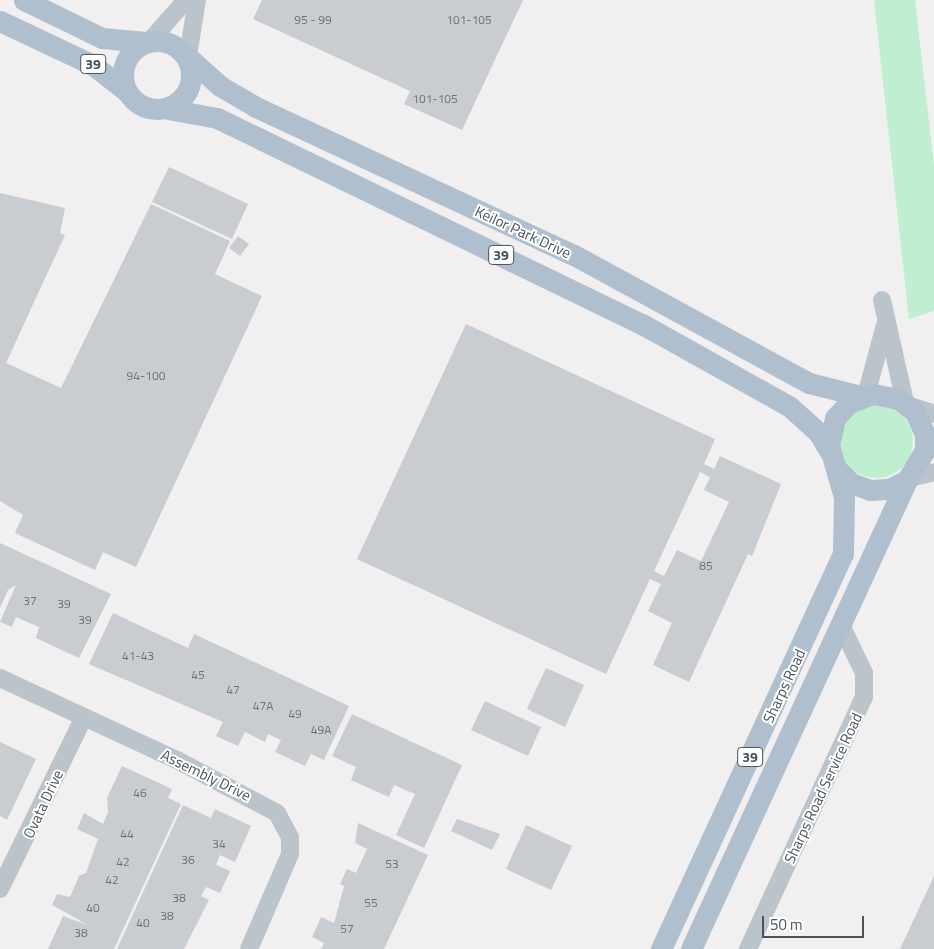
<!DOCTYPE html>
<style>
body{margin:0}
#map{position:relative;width:934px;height:949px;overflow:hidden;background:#f1efef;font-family:"Titillium Web",sans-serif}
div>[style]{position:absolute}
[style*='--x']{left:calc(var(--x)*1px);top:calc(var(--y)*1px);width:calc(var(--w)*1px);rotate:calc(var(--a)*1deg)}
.green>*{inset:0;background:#bfeed0}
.round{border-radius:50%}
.building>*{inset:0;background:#c9ccd1}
.minor>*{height:18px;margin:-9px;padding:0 9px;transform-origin:9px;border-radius:9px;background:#bbc4cb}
.major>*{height:21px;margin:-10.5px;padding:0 10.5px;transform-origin:10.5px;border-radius:10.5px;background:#afbfcd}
.major>.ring{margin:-10.5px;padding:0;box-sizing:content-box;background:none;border:21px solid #afbfcd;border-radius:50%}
span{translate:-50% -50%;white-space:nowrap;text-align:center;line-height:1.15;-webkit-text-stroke:4px #fff;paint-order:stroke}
.number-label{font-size:12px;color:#687179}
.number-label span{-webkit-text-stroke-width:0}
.shield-label span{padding:1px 4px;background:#fff;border:1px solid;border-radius:4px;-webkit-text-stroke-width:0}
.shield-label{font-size:14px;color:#48535c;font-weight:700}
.street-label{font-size:15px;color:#48535c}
.scale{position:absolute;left:762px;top:916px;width:102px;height:22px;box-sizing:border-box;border:2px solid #48535c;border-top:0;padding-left:6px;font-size:15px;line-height:18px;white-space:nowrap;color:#48535c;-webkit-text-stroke:4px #fff;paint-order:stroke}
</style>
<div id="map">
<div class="green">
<i style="clip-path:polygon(874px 0,915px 0,934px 165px,934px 311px,909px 319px)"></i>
<i class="round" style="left:839px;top:404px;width:74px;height:74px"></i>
</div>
<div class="building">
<i style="clip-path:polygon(262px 0,523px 0,462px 130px,404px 104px,410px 91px,253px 19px)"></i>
<i style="clip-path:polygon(169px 167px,248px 204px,232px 239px,152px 202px)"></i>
<i style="clip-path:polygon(0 193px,65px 208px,60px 233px,65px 235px,6px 363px,61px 388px,151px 204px,230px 241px,215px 274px,262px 296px,136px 567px,103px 552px,95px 570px,15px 533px,23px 515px,0 501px)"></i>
<i style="clip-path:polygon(238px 236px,249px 244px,240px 256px,229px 248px)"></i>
<i style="clip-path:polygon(evenodd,466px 324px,715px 439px,704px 464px,714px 469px,720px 456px,781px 484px,752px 556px,748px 554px,689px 682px,653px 665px,672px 623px,648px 611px,661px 584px,650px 579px,606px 674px,357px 559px,466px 324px,700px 472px,710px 477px,704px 490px,729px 502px,701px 561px,677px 550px,664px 576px,654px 571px,700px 472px)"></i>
<i style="clip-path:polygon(0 543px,111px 594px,79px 658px,36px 638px,40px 624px,39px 627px,16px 617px,12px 627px,0 622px,16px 585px,8px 590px,0 608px)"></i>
<i style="clip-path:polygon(113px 613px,188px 648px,194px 634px,349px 706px,324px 760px,311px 754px,305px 766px,275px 752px,281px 740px,268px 734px,265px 742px,245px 732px,238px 746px,216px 736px,223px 722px,89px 664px)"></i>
<i style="clip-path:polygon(546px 668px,584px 685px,565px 727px,527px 709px)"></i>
<i style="clip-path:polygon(485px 701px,541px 727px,528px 756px,471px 730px)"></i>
<i style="clip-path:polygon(352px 714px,462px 765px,424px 848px,396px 835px,415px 794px,394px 785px,389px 797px,351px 780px,356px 767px,332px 756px)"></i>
<i style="clip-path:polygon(0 742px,36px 759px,7px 820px,0 816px)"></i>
<i style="clip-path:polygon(122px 766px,172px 789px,168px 798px,181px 804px,114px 949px,48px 949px,63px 916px,88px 925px,52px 905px,57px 894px,70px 897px,79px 876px,86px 873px,98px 839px,77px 829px,84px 813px,103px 824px,108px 812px,107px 798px)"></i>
<i style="clip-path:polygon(183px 805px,211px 818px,215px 809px,251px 826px,235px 862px,220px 855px,216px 865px,230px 871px,220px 893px,206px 887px,201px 896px,209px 900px,184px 949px,117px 949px)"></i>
<i style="clip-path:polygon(457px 819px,500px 834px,492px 850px,451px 831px)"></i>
<i style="clip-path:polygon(358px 823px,428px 855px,384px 949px,321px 949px,324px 943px,312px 937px,321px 917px,334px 923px,344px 886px,340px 884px,347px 869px,356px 873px,367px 849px,355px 843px)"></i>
<i style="clip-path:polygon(526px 825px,572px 846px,551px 890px,506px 869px)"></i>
<i style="clip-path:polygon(934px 876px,934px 949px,900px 949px)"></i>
</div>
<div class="minor">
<i style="--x:150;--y:41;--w:55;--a:-48.7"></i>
<i style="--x:188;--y:56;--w:57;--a:-80.9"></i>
<i style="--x:882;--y:300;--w:105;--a:77.3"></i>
<i style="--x:866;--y:395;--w:73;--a:-74.8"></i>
<i style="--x:910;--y:406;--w:25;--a:18"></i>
<i style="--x:909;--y:478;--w:26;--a:-13"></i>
<i style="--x:0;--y:678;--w:195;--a:24.9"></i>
<i style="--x:177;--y:760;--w:113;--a:27.9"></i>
<i style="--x:277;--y:813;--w:27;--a:62"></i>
<i style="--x:290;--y:837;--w:17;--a:90"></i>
<i style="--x:290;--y:854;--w:103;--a:113.3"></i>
<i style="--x:0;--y:889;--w:191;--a:-64"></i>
<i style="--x:748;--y:949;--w:277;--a:-65.3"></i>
<i style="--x:864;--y:697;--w:24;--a:-90"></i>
<i style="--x:864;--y:673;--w:53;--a:-115.6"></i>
</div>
<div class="major">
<i style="--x:24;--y:0;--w:87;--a:26"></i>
<i style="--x:102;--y:38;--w:44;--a:5.2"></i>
<i style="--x:0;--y:21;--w:103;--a:25.3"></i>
<i style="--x:93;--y:65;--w:41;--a:38"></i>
<i class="ring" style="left:123px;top:41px;width:47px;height:47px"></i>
<i style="--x:189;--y:58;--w:42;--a:42.1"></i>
<i style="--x:220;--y:86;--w:42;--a:30.3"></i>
<i style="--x:256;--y:107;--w:351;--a:25"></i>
<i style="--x:574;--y:255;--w:268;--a:28.6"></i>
<i style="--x:809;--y:383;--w:54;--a:14"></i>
<i style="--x:168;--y:109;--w:50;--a:10.4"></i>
<i style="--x:217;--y:118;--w:472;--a:25.9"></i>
<i style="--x:642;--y:324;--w:168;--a:29.2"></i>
<i style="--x:789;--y:406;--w:39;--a:42"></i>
<i style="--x:818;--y:432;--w:23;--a:59"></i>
<i style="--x:661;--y:949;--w:435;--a:-65.3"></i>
<i style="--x:843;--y:554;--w:57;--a:-89"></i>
<i style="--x:844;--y:497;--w:54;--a:-106.1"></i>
<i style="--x:829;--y:445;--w:28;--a:-77"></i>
<i style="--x:835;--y:418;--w:21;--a:-47"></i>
<i style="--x:849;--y:403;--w:26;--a:-21"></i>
<i style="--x:873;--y:394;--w:26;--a:11"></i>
<i style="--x:899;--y:399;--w:21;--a:39"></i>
<i style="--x:915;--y:412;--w:24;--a:66"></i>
<i style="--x:925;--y:434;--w:16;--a:90"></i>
<i style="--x:925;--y:450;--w:35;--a:121"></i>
<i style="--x:907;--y:480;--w:20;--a:153"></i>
<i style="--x:889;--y:489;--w:19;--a:177"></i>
<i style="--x:870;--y:490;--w:20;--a:-160"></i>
<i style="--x:851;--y:483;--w:20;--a:-135"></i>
<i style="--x:691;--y:949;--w:516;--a:-65.27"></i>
</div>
<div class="number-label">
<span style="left:313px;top:20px">95 - 99</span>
<span style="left:469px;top:20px">101-105</span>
<span style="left:435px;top:99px">101-105</span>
<span style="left:146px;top:376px">94-100</span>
<span style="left:706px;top:566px">85</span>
<span style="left:30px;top:601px">37</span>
<span style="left:64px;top:604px">39</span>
<span style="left:85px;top:620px">39</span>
<span style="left:138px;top:656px">41-43</span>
<span style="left:198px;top:675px">45</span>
<span style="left:233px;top:690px">47</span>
<span style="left:263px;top:706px">47A</span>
<span style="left:295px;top:714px">49</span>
<span style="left:321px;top:730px">49A</span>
<span style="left:140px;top:793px">46</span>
<span style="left:127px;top:834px">44</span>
<span style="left:219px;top:844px">34</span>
<span style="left:188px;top:860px">36</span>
<span style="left:123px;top:862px">42</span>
<span style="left:392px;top:864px">53</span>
<span style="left:112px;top:880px">42</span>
<span style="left:179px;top:898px">38</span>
<span style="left:371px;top:903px">55</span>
<span style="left:93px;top:908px">40</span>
<span style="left:167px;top:916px">38</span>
<span style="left:143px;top:923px">40</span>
<span style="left:347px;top:929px">57</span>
<span style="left:81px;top:933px">38</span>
</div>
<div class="shield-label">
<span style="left:93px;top:64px">39</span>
<span style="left:501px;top:255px">39</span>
<span style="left:750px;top:757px">39</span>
</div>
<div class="street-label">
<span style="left:523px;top:232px;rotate:25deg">Keilor Park Drive</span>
<span style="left:784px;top:686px;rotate:-65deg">Sharps Road</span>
<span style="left:206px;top:775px;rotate:26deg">Assembly Drive</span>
<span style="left:823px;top:788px;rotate:-65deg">Sharps Road Service Road</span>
<span style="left:43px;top:804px;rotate:-65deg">Ovata Drive</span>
</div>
<div class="scale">50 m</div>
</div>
